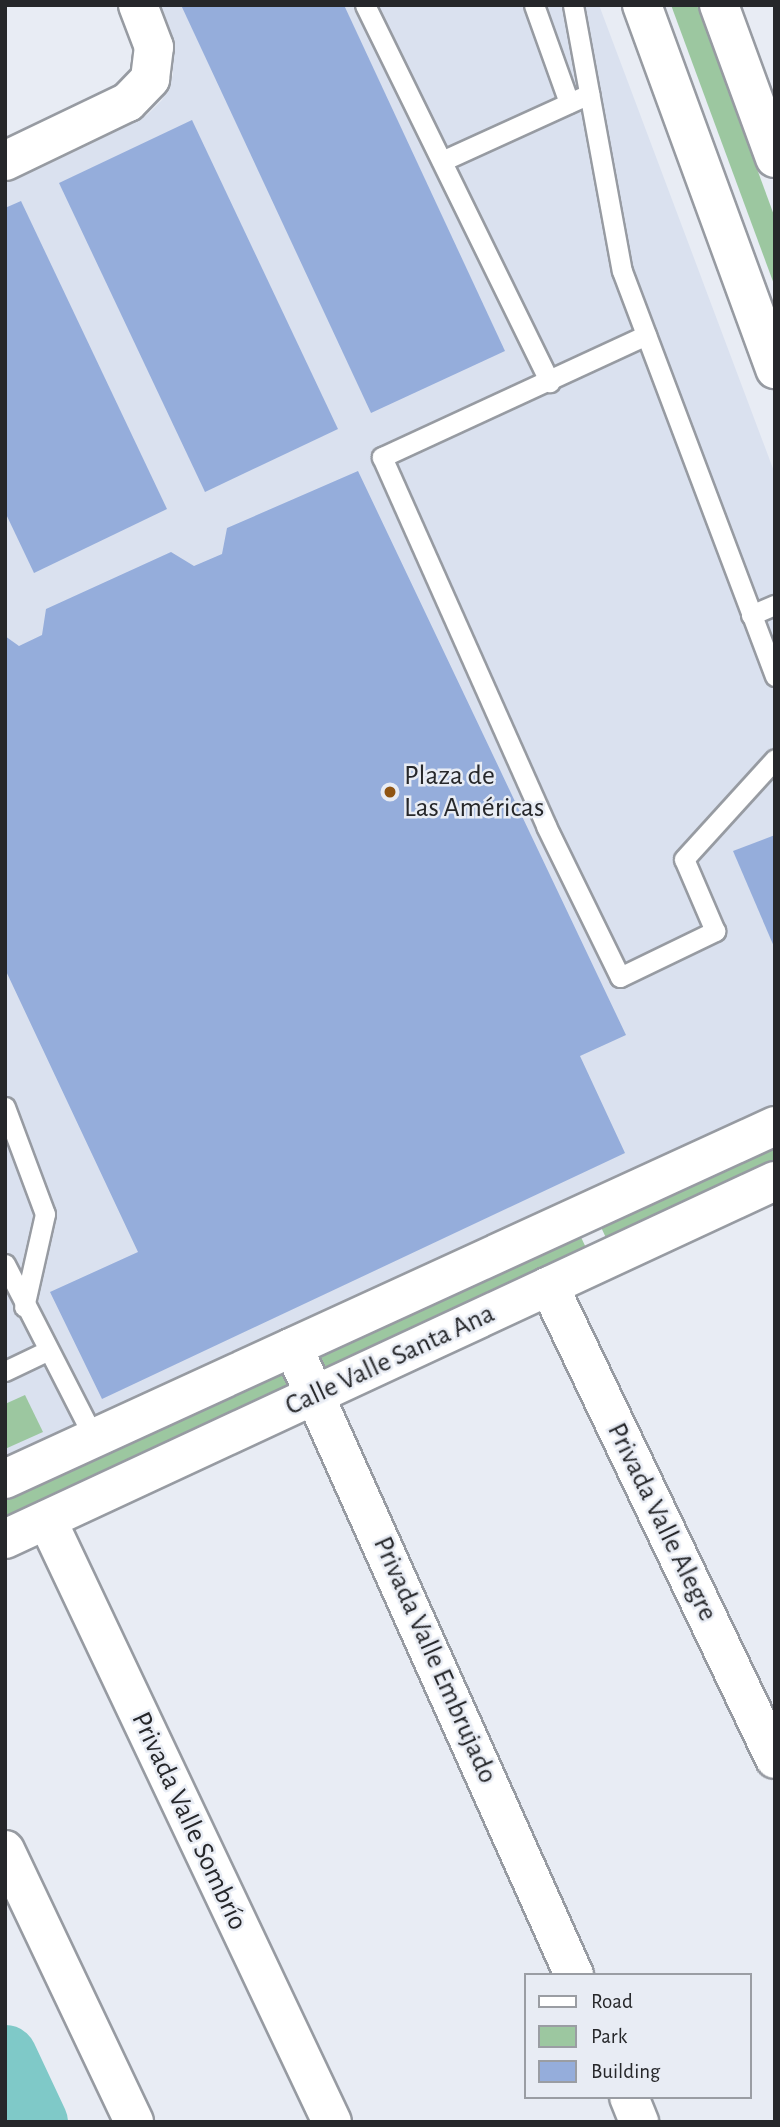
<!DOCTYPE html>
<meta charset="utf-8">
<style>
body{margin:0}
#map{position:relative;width:780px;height:2127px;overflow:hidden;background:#e8ecf4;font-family:"Alegreya Sans",sans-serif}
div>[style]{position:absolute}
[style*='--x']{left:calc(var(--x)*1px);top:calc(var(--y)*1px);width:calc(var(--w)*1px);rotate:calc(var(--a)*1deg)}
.built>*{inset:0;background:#dae1ef}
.green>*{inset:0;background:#9cc7a0}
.river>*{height:63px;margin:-31.5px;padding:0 31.5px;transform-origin:31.5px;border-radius:31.5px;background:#7fc9c8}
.building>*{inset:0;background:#95addb}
.roads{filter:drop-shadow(2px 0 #979ba2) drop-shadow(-2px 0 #979ba2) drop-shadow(0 2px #979ba2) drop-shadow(0 -2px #979ba2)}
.lane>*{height:19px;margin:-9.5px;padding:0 9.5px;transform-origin:9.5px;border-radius:9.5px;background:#fff}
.street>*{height:38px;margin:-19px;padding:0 19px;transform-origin:19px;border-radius:19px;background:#fff}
.secondary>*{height:38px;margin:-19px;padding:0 19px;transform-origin:19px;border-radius:19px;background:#fff}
.dots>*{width:19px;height:19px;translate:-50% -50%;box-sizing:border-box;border:4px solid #e8ecf4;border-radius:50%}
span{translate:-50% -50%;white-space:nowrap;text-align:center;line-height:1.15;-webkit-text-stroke:5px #e8ecf4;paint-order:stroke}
.poi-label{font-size:28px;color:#26272a}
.left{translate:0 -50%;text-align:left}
.street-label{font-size:28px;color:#26272a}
.frame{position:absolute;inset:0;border:7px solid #26272a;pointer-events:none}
.legend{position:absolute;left:524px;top:1973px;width:228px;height:126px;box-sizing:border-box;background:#e8ecf4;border:2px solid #9a9da3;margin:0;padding:9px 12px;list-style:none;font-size:21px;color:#26272a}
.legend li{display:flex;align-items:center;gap:14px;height:35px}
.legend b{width:35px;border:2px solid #9a9da3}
</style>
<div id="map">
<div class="built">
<i style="clip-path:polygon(156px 5px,599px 5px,775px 474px,775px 1110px,5px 1464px,5px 179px,147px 115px,162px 100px,173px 75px,173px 46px)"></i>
</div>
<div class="green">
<i style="clip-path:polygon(671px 5px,697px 5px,775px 218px,775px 287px)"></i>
<i style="clip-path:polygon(775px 1144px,775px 1162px,607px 1240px,600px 1225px)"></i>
<i style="clip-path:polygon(580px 1235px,587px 1250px,5px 1521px,5px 1501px)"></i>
<i style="clip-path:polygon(25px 1395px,43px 1432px,5px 1449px,5px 1404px)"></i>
</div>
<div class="river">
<i style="--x:5;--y:2056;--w:73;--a:64.8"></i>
</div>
<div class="building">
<i style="clip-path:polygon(181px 5px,344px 5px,505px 351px,371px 413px)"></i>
<i style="clip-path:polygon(192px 120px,338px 429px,205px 492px,59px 183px)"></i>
<i style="clip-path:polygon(21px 201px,167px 509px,34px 573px,5px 512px,5px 208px)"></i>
<i style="clip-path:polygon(358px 471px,626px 1035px,580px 1056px,625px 1153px,102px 1399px,50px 1292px,138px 1252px,5px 969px,5px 636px,19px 646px,42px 635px,46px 609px,171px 552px,194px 566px,222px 554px,227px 528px)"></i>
<i style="clip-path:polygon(775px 835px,775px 949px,733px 851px)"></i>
</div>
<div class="roads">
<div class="lane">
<i style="--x:365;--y:5;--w:420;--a:63.9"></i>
<i style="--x:534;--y:5;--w:104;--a:70.3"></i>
<i style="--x:573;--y:5;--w:270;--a:79.6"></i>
<i style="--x:622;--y:271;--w:433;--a:69.3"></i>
<i style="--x:442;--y:161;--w:162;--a:-24.5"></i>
<i style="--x:646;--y:335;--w:291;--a:155.2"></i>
<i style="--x:382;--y:457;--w:404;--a:66"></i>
<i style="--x:546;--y:826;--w:168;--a:63.9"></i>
<i style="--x:620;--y:977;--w:106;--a:-25.8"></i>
<i style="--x:715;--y:931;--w:78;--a:-113.3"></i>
<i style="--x:684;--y:859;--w:135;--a:-47.7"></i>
<i style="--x:751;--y:615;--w:26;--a:-23"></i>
<i style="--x:5;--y:1107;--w:114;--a:69.5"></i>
<i style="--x:45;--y:1214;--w:95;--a:102.7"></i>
<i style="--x:5;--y:1264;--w:195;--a:62.9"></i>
<i style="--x:5;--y:1371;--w:47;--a:-25.5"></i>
</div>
<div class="street">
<i style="--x:5;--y:161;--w:136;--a:-25.6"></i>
<i style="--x:128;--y:102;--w:32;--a:-46"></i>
<i style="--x:150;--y:79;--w:32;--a:-83"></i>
<i style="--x:154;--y:47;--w:45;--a:-110.9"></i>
<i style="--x:549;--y:1286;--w:524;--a:64.46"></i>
<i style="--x:293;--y:1347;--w:688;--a:65.89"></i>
<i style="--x:47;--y:1520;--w:666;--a:64.67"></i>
<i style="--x:629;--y:2097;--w:27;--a:68"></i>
</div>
<div class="secondary">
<i style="--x:642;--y:5;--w:388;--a:69.9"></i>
<i style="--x:719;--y:5;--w:163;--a:69.9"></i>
<i style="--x:5;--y:1479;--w:847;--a:-24.63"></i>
<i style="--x:5;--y:1539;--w:849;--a:-24.94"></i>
<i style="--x:5;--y:1850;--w:301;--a:64.6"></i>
</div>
</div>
<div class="dots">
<i style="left:390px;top:792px;background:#905513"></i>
</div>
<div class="poi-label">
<span class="left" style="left:404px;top:792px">Plaza de<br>Las Américas</span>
</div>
<div class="street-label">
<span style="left:390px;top:1360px;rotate:-25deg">Calle Valle Santa Ana</span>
<span style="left:662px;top:1522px;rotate:64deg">Privada Valle Alegre</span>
<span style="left:435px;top:1660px;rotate:66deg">Privada Valle Embrujado</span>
<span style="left:189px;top:1821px;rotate:65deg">Privada Valle Sombrío</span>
</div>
<div class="frame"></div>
<ul class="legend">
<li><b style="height:9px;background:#fff"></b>Road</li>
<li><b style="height:19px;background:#9cc7a0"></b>Park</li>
<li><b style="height:19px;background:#95addb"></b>Building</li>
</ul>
</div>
